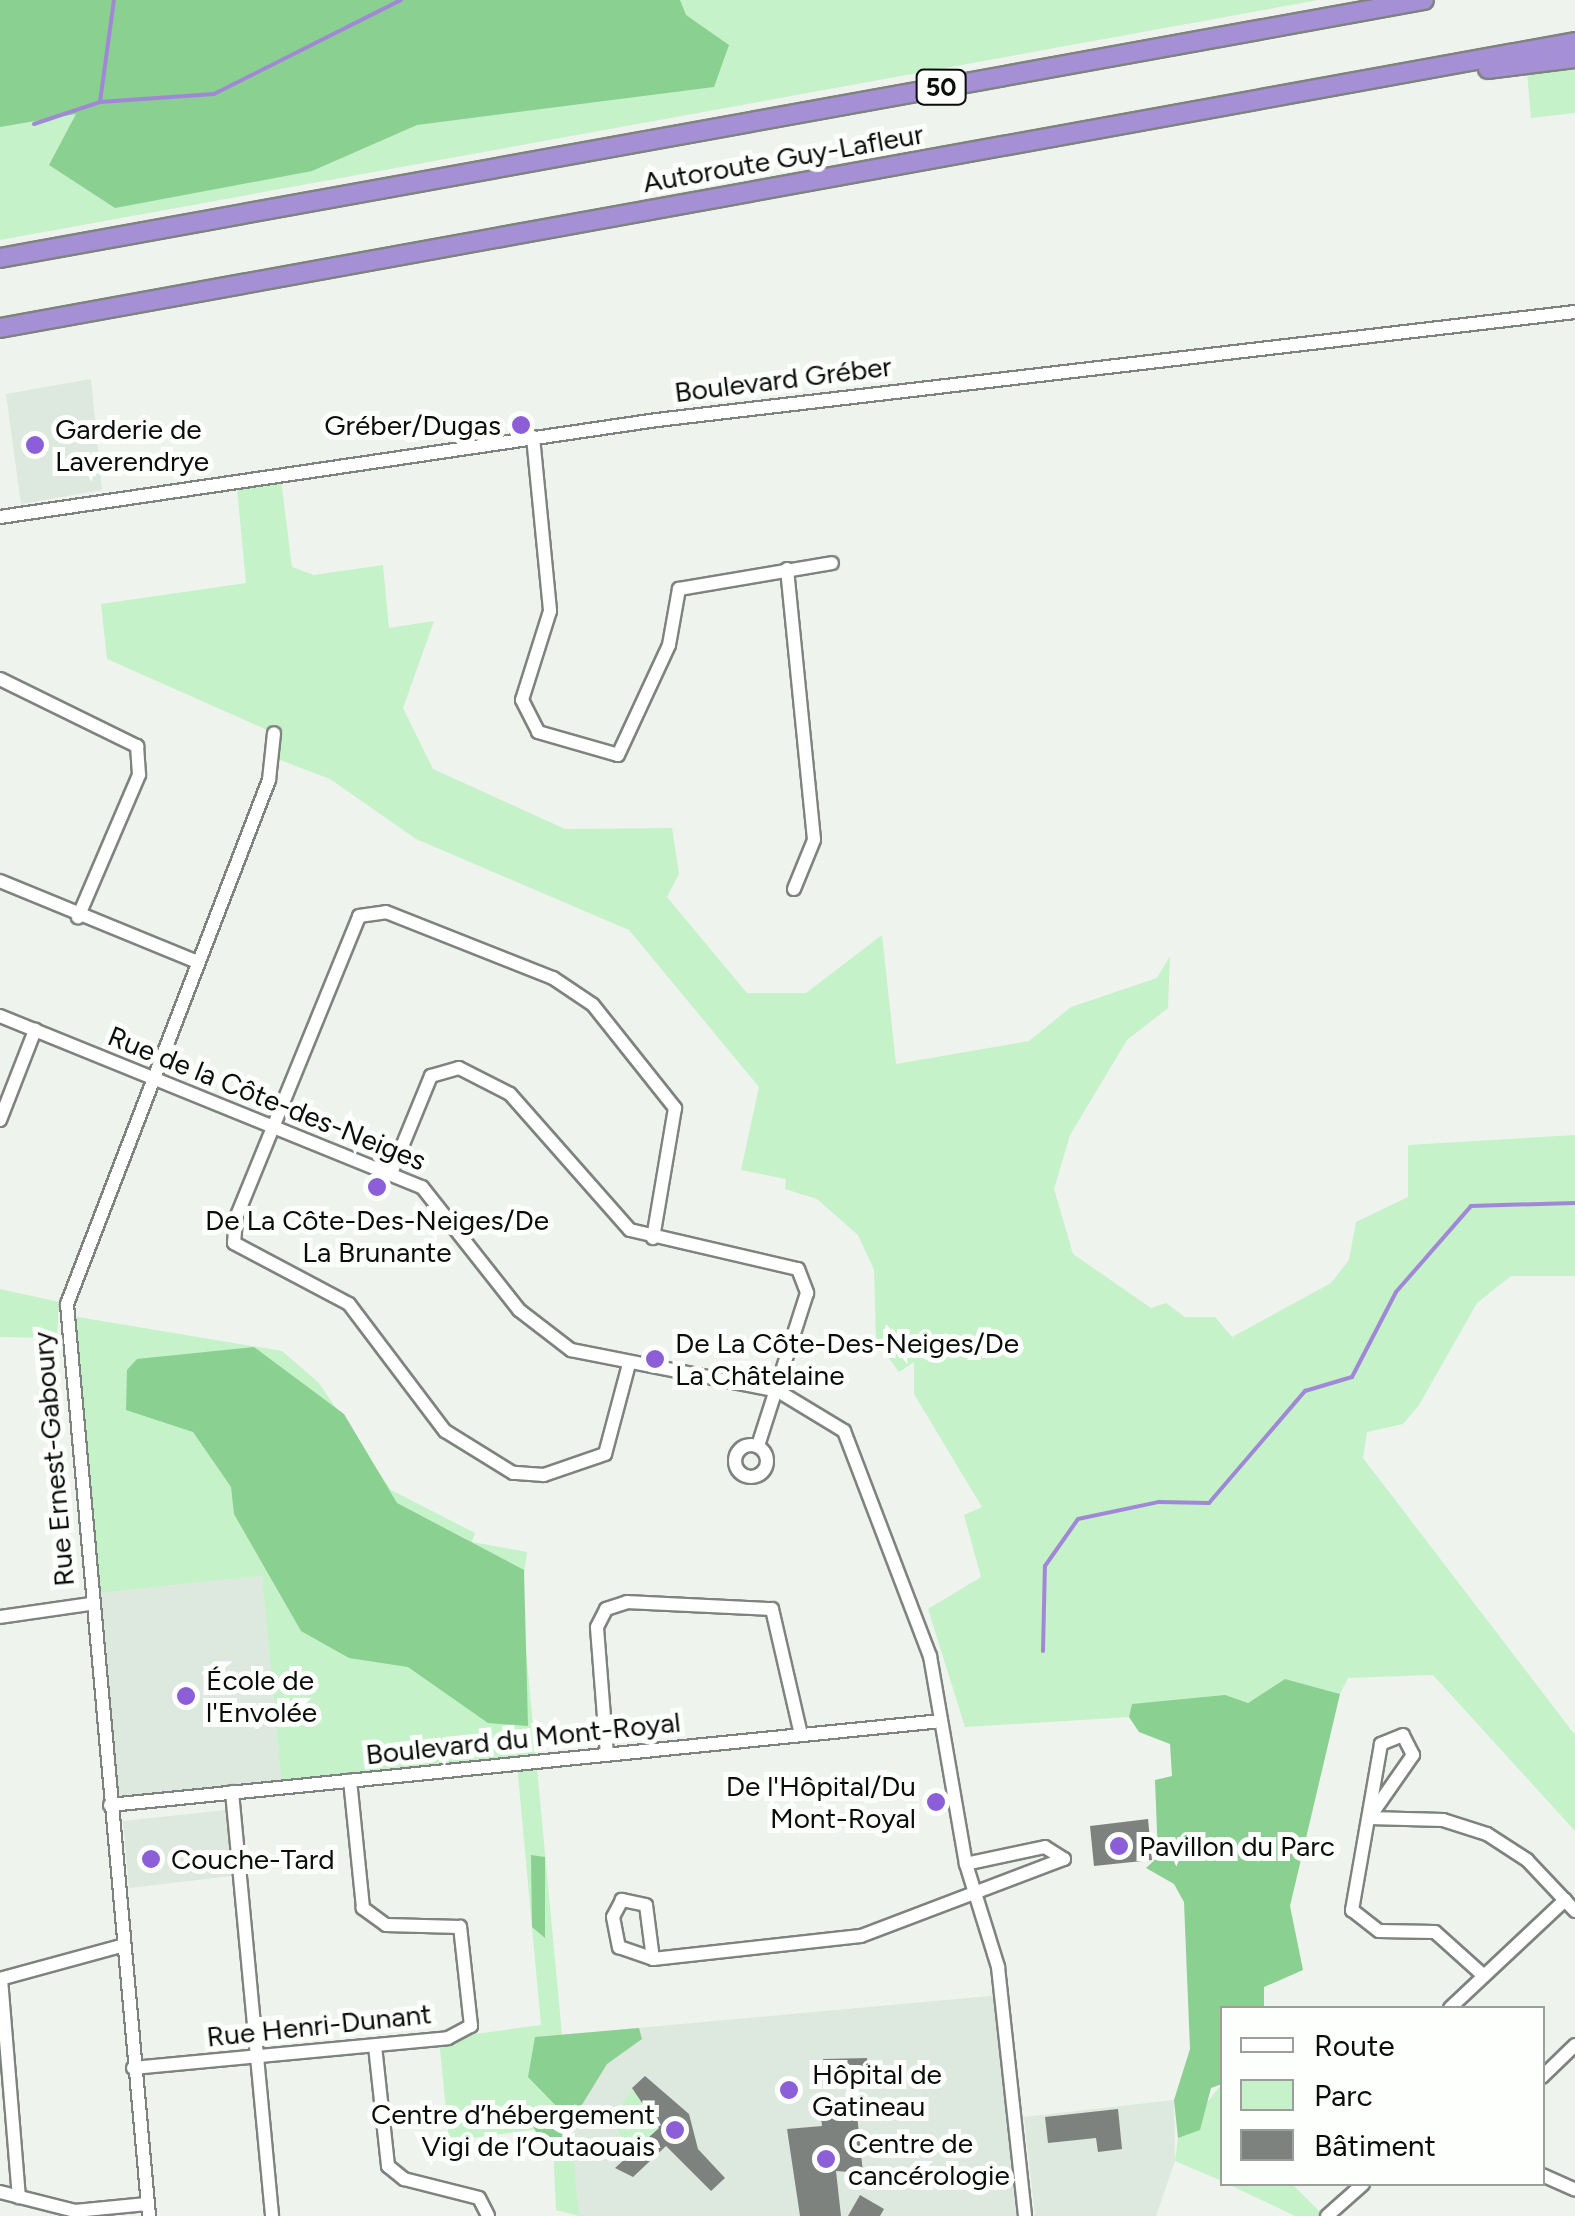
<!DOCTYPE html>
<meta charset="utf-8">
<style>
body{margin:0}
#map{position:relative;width:1575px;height:2216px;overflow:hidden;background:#eef3ee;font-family:Figtree,sans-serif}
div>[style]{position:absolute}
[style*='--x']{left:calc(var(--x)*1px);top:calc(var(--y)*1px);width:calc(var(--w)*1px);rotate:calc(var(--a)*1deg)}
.built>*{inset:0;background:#dde8de}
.green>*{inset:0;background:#c5f2c8}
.forest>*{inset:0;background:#8ad090}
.stream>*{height:4px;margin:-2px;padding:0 2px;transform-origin:2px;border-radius:2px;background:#a188d6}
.building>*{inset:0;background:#7e827e}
.roads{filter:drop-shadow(2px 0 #7f837f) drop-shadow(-2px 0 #7f837f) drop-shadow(0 2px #7f837f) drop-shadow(0 -2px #7f837f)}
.minor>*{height:12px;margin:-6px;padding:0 6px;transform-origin:6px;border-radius:6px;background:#fff}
.minor>.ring{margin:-6px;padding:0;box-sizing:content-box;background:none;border:12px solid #fff;border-radius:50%}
.highway>*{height:18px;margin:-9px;padding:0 9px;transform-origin:9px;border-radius:9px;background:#a58fd5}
.dots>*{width:28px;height:28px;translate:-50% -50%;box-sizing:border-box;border:5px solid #fdfffd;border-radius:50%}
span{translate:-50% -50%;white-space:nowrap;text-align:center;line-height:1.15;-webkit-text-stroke:10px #fdfffd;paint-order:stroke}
.shield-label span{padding:2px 8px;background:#fdfffd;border:2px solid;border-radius:8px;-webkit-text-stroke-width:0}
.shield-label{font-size:25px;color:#0b0d0b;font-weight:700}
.street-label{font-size:28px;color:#0b0d0b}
.poi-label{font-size:28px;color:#0b0d0b}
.right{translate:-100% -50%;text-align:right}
.left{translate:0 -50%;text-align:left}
.legend{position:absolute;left:1220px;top:2006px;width:325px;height:180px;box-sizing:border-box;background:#fdfffd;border:2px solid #9c9e9c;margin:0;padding:12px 18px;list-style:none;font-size:30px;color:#0b0d0b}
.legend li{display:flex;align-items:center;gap:20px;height:50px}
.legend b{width:50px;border:2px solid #9c9e9c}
</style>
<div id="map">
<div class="built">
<i style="clip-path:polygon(91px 379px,102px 490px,21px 504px,6px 394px)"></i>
<i style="clip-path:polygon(262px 1576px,282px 1787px,110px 1805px,89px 1594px)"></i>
<i style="clip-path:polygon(226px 1810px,232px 1876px,129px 1888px,123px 1821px)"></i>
<i style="clip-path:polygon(1001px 1995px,1025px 2216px,579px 2216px,561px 2035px)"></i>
<i style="clip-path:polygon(1174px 2100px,1175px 2161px,1156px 2216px,1035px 2216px,1024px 2117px)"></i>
</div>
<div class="green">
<i style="clip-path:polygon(0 0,1318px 0,0 240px)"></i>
<i style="clip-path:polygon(1575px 66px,1575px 113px,1531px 118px,1527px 72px)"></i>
<i style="clip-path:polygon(280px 472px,292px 567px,314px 575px,383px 565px,389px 628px,434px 621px,403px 708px,433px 769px,565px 829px,672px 828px,679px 874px,667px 897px,747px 993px,806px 993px,882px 935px,896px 1064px,1029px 1041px,1071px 1007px,1157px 978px,1170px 956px,1168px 1008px,1127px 1040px,1070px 1135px,1054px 1189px,1073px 1254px,1151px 1308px,1166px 1303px,1185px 1317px,1215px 1317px,1232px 1337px,1331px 1283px,1349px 1260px,1356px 1222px,1408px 1197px,1408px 1145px,1575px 1135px,1575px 1276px,1511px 1276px,1477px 1303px,1419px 1405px,1403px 1424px,1367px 1432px,1363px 1458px,1575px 1735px,1575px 1831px,1433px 1675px,1348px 1678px,1340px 1694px,1285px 1679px,1248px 1703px,1132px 1704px,1129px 1717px,965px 1727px,928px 1609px,981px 1577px,964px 1515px,982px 1507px,914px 1394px,914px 1362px,899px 1372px,876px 1341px,874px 1270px,858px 1235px,817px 1199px,785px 1189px,786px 1179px,741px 1170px,759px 1087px,629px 930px,416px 839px,330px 779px,275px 758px,274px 733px,107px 659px,101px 604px,246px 583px,236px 478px)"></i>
<i style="clip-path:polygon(0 1289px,59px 1302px,57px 1338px,0 1337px)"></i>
<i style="clip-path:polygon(66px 1315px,282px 1351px,319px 1383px,391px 1490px,475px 1533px,472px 1542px,527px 1552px,521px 1597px,579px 2216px,556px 2210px,552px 2127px,449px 2141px,439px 2039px,541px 2025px,517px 1764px,282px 1787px,262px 1576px,89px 1594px)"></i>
<i style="clip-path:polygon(1222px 2084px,1222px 2181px,1175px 2161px,1178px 2138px)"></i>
<i style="clip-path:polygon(633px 2089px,659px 2128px,632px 2153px,611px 2119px)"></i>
<i style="clip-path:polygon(1228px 2184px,1292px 2184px,1324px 2216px,1295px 2216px)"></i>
</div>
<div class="forest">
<i style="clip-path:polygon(0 0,680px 0,686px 15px,729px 45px,714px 87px,417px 125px,312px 171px,115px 208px,49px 165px,76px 114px,0 127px)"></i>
<i style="clip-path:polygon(254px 1347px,344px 1414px,397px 1503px,524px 1570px,528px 1726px,488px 1723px,408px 1667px,349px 1658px,301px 1631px,234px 1514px,231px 1487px,193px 1432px,126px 1410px,127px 1370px,137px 1359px)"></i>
<i style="clip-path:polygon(1285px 1679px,1340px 1694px,1290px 1906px,1303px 1970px,1264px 1987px,1264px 2008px,1222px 2008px,1222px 2084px,1211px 2088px,1200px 2130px,1178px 2138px,1174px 2100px,1190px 2049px,1184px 1902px,1174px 1884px,1146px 1868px,1158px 1857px,1155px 1780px,1172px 1776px,1170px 1744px,1139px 1732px,1129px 1717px,1132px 1704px,1225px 1695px,1248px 1703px)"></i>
<i style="clip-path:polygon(531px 1855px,545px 1857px,545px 1938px,532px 1927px)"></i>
<i style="clip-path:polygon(639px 2028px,642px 2039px,607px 2064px,572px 2121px,575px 2153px,554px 2140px,555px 2154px,546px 2154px,528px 2115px,544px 2108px,541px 2124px,561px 2124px,564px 2114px,528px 2077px,535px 2037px)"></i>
</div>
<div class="stream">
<i style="--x:100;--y:102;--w:103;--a:-82.2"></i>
<i style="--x:34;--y:124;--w:70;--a:-18.4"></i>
<i style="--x:100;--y:102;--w:114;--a:-4"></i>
<i style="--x:214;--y:94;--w:209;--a:-26.7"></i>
<i style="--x:1043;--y:1651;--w:85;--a:-88.7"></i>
<i style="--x:1045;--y:1566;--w:57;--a:-54.9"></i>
<i style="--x:1078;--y:1519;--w:83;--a:-11.9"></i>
<i style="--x:1159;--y:1502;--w:50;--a:1.1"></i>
<i style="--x:1209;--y:1503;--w:148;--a:-49.4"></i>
<i style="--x:1305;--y:1391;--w:49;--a:-16.6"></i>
<i style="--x:1352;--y:1377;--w:96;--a:-62.6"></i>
<i style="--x:1396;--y:1292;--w:114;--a:-48.9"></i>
<i style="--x:1471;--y:1206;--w:104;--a:-1.7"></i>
</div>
<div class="building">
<i style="clip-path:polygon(1148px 1819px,1152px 1860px,1094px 1866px,1090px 1826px)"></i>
<i style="clip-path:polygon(867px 2058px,869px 2081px,826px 2085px,823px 2059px)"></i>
<i style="clip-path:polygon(645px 2076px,689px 2114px,698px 2149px,725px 2178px,711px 2191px,666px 2146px,633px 2177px,615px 2168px,659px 2128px,632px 2088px)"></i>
<i style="clip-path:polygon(856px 2105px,863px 2173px,836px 2171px,841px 2216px,800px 2216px,787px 2129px,822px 2126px,820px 2108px)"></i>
<i style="clip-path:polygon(1118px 2109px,1122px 2149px,1098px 2152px,1096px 2138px,1048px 2143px,1045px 2117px)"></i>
<i style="clip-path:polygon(860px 2195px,884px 2209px,880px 2216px,848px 2216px)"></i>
</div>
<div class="roads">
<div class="minor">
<i style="--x:533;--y:437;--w:175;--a:84.4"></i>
<i style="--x:550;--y:611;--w:93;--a:107.5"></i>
<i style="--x:522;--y:700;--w:36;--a:63"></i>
<i style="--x:538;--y:732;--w:83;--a:16"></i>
<i style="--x:618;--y:755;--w:121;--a:-65.1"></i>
<i style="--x:669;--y:645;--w:57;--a:-79.9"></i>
<i style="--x:679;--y:589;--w:155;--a:-9.6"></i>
<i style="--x:0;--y:517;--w:664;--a:-8.4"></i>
<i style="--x:657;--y:420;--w:924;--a:-6.71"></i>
<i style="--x:787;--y:569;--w:272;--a:84.3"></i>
<i style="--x:814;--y:840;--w:53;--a:112.2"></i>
<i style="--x:0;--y:679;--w:153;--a:26.1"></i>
<i style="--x:137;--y:746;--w:29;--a:86"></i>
<i style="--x:139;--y:775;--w:155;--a:113.2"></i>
<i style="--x:0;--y:881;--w:211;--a:22.3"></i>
<i style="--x:0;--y:1016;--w:455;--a:22.1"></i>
<i style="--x:422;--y:1187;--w:157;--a:51.7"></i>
<i style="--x:519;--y:1310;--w:66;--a:37.6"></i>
<i style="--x:571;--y:1350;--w:211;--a:11.2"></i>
<i style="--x:778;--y:1391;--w:77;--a:31.2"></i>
<i style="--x:844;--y:1431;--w:241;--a:69.1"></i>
<i style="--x:930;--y:1656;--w:211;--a:80.2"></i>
<i style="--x:966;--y:1864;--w:108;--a:72.7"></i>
<i style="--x:998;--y:1967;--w:250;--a:83.8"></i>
<i style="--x:0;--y:1120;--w:97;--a:-68.7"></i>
<i style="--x:392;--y:1171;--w:103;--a:-67.7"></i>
<i style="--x:431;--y:1076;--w:29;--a:-16"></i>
<i style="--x:459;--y:1068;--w:57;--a:27"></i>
<i style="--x:510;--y:1094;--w:181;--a:48.6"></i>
<i style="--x:630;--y:1230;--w:172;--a:13.1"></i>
<i style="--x:798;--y:1269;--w:26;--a:69"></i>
<i style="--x:807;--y:1293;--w:161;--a:107.8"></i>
<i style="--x:629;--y:1364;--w:93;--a:104.9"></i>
<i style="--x:605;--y:1454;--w:65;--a:161"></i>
<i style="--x:544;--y:1475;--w:31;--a:-176"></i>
<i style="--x:513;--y:1473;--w:80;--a:-148.3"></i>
<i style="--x:445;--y:1431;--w:159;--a:-127.1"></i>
<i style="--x:349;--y:1304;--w:130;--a:-152.1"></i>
<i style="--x:234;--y:1243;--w:25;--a:-85"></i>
<i style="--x:236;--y:1218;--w:326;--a:-67.8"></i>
<i style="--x:359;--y:916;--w:27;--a:-8"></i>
<i style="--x:386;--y:912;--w:180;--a:21.6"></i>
<i style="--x:553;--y:978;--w:48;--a:34"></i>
<i style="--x:593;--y:1005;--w:132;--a:51.5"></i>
<i style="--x:675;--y:1108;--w:132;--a:99.6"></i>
<i class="ring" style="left:735px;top:1445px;width:20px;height:20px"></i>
<i style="--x:0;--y:1617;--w:91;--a:-8.2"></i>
<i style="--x:607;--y:1755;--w:128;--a:-94.5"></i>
<i style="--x:597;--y:1627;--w:20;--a:-63"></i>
<i style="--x:606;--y:1609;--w:22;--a:-18"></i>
<i style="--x:627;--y:1602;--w:145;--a:2.8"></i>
<i style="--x:772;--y:1609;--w:129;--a:77"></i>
<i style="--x:232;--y:1792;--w:426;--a:84.6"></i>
<i style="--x:110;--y:1805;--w:835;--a:-5.77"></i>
<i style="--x:1369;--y:1818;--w:77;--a:-55.1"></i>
<i style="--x:1413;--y:1755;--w:22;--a:-117"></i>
<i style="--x:1403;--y:1735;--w:24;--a:158"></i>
<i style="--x:1381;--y:1744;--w:169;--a:99.9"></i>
<i style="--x:1352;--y:1910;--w:34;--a:38"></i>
<i style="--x:1379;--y:1931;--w:56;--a:1"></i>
<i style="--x:1435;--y:1932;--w:64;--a:41.9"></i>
<i style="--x:1369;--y:1818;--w:74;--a:1.5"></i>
<i style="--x:1443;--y:1820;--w:46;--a:17.7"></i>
<i style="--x:1487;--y:1834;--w:48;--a:33"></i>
<i style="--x:1527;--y:1860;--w:70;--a:46.7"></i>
<i style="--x:653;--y:1959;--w:54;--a:-97.4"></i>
<i style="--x:646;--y:1905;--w:25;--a:-168"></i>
<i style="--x:622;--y:1900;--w:19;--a:118"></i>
<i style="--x:613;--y:1917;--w:31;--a:79"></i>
<i style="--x:619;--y:1947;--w:36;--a:19"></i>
<i style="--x:653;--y:1959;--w:209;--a:-6.3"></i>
<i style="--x:861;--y:1936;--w:217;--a:-20.8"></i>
<i style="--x:1064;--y:1859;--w:22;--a:-148"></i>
<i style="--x:1045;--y:1847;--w:81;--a:167.9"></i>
<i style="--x:0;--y:1979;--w:125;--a:-15.3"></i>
<i style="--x:1;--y:1979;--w:219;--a:85.3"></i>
<i style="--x:1450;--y:2008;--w:158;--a:-43.2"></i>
<i style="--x:375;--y:2046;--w:121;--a:83.8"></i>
<i style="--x:388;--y:2166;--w:21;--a:39"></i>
<i style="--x:404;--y:2179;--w:77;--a:14.2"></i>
<i style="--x:479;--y:2198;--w:20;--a:63"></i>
<i style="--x:133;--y:2068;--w:316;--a:-5.4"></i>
<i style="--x:448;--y:2038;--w:26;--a:-28"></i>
<i style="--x:471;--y:2026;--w:100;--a:-96.3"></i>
<i style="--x:460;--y:1927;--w:74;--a:-178.5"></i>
<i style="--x:386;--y:1925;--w:29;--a:-144"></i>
<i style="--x:363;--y:1908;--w:128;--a:-95.8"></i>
<i style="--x:1542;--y:2077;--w:46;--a:-44.1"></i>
<i style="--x:1542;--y:2175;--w:36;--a:24"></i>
<i style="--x:0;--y:2192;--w:77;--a:14.2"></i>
<i style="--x:75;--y:2211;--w:72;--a:-5.6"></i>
<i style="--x:149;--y:2216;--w:916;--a:-95.14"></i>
<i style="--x:67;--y:1304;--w:562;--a:-68.92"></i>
<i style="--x:269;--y:780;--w:47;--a:-83.9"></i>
<i style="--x:1327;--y:2216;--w:48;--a:-41.6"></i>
</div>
<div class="highway">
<i style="--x:1488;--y:69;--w:88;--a:-7.2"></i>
<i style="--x:0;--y:258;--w:1447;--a:-10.27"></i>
<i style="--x:0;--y:328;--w:1601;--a:-10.29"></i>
</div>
</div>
<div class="dots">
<i style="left:521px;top:425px;background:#8c5fd9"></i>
<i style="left:35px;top:445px;background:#8c5fd9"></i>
<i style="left:377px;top:1187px;background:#8c5fd9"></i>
<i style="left:655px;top:1359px;background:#8c5fd9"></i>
<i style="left:186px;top:1696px;background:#8c5fd9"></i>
<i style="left:936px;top:1802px;background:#8c5fd9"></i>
<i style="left:1119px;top:1846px;background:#8c5fd9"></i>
<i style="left:151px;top:1859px;background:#8c5fd9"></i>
<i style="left:789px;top:2090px;background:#8c5fd9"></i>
<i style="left:675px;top:2130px;background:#8c5fd9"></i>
<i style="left:826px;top:2159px;background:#8c5fd9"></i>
</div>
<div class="shield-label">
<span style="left:941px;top:87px">50</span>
</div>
<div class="street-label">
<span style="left:783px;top:158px;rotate:-10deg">Autoroute Guy-Lafleur</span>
<span style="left:783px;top:379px;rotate:-7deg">Boulevard Gréber</span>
<span style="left:267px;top:1098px;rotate:22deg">Rue de la Côte-des-Neiges</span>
<span style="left:53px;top:1459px;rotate:-95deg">Rue Ernest-Gaboury</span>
<span style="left:523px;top:1738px;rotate:-6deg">Boulevard du Mont-Royal</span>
<span style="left:319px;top:2025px;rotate:-6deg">Rue Henri-Dunant</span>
</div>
<div class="poi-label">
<span class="right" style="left:501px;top:425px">Gréber/Dugas</span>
<span class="left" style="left:55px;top:445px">Garderie de<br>Laverendrye</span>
<span style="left:377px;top:1236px">De La Côte-Des-Neiges/De<br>La Brunante</span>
<span class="left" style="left:675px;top:1359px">De La Côte-Des-Neiges/De<br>La Châtelaine</span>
<span class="left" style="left:206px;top:1696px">École de<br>l'Envolée</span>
<span class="right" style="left:916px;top:1802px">De l'Hôpital/Du<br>Mont-Royal</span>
<span class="left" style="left:1139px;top:1846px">Pavillon du Parc</span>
<span class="left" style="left:171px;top:1859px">Couche-Tard</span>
<span class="left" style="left:812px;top:2090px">Hôpital de<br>Gatineau</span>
<span class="right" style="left:655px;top:2130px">Centre d’hébergement<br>Vigi de l’Outaouais</span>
<span class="left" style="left:848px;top:2159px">Centre de<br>cancérologie</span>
</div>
<ul class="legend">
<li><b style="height:12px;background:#fff"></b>Route</li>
<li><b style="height:28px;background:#c5f2c8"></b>Parc</li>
<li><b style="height:28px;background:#7e827e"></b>Bâtiment</li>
</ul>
</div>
